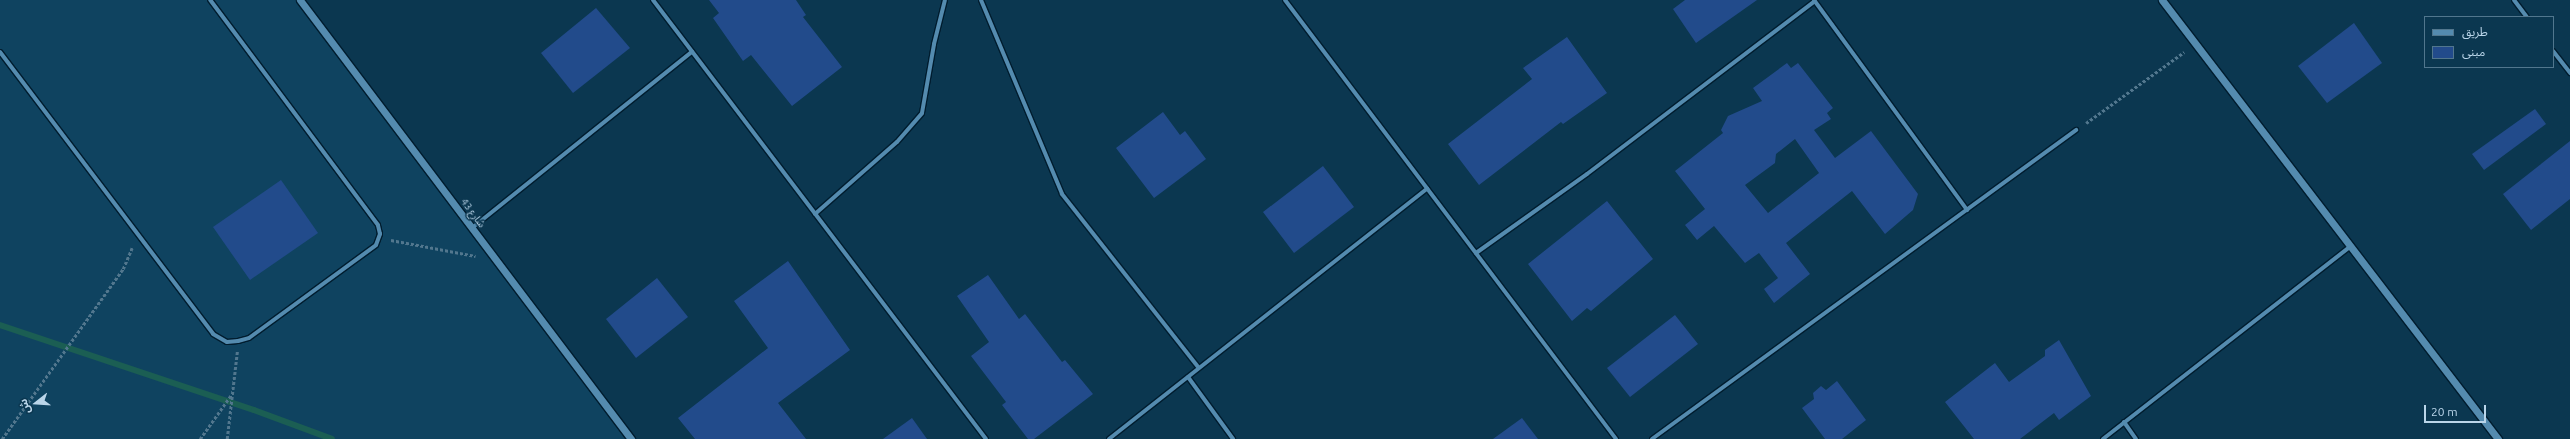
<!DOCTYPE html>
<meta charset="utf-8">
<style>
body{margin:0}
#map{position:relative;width:2570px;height:439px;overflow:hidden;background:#0b3750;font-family:Ubuntu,"Noto Sans Arabic",sans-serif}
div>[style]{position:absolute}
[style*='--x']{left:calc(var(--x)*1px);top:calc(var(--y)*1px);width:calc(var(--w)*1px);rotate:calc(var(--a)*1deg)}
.built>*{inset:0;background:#0f4360}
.stream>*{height:6px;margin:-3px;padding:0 3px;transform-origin:3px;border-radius:3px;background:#1b5e53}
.building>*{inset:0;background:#224b8b}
.path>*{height:2.5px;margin-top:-1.25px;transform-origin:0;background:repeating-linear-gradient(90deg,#52778e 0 3px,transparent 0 5px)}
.roads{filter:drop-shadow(1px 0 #011d2f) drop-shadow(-1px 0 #011d2f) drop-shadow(0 1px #011d2f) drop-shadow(0 -1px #011d2f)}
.minor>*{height:4px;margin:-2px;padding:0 2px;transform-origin:2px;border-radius:2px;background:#548baf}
.tertiary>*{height:7px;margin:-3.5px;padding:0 3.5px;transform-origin:3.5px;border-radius:3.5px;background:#548baf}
span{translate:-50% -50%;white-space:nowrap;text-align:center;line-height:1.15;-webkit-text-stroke:3px #0b3750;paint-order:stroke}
.street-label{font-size:10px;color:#bad5e9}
.legend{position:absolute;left:2424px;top:16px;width:130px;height:52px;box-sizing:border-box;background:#0b3750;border:1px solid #51768d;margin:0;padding:5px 7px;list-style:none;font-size:12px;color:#bad5e9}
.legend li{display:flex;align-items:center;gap:8px;height:20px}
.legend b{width:20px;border:1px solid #51768d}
.north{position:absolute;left:16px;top:383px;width:40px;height:40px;-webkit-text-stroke:3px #0b3750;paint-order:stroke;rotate:253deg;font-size:11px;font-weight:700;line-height:16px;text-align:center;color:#bad5e9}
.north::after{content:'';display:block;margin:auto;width:14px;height:18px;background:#bad5e9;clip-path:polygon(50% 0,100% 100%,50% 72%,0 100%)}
.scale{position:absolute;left:2424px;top:405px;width:62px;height:18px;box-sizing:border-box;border:2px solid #bad5e9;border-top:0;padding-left:5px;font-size:12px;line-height:14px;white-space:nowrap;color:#bad5e9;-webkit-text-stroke:3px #0b3750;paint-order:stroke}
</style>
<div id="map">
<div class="built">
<i style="clip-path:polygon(0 0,300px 0,631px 439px,0 439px)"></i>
</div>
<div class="stream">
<i style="--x:0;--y:325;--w:268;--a:18.5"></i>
<i style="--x:254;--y:410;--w:83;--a:20.4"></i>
</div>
<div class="building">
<i style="clip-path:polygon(709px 0,796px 0,806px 15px,803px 17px,842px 67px,792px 106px,751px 55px,743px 61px,713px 18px,719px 13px)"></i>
<i style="clip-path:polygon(1685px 0,1757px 0,1696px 43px,1673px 9px)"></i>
<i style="clip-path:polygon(596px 8px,630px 48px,573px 93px,541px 53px)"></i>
<i style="clip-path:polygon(2354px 23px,2382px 63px,2327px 103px,2298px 66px)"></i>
<i style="clip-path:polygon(1567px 37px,1607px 93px,1563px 124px,1561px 122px,1479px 185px,1448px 144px,1532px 79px,1523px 68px)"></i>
<i style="clip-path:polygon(evenodd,1787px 63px,1791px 68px,1798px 63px,1833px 108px,1827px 113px,1831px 119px,1814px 130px,1835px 158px,1871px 131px,1918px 194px,1913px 210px,1885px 234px,1852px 191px,1786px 243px,1810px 274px,1774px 303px,1764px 289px,1778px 278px,1759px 253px,1745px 263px,1714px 226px,1697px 240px,1685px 225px,1705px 209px,1675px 171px,1723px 133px,1721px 130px,1728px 116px,1762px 101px,1753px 88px,1787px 63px,1795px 139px,1819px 173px,1768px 213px,1745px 185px,1775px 163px,1776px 154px,1795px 139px)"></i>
<i style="clip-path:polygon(2535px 109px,2546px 124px,2484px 170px,2472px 154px)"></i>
<i style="clip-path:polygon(1163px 112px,1180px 135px,1185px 131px,1206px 159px,1154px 198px,1116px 148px)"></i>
<i style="clip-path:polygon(2570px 141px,2570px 199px,2531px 230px,2503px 194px)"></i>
<i style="clip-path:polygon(1323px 166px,1354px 207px,1294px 253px,1263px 212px)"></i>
<i style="clip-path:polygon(281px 180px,318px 233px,250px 280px,213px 227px)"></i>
<i style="clip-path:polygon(1607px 201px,1653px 259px,1591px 311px,1587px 308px,1572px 321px,1528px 264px)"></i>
<i style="clip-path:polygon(788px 261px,850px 350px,778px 403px,806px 439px,695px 439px,678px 418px,768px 348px,734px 301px)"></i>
<i style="clip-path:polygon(988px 275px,1019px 319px,1025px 314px,1062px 362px,1065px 360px,1093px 394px,1034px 439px,1028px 439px,1002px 405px,1006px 402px,971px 356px,989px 342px,957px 296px)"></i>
<i style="clip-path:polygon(657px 278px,688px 317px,636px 358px,606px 319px)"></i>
<i style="clip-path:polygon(1675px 315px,1698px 344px,1630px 397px,1607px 368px)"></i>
<i style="clip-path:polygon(2059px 340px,2091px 396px,2059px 420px,2054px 413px,2020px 439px,1974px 439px,1945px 402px,1995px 363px,2009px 382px,2045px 356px,2045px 350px)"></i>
<i style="clip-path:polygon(1837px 381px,1866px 420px,1842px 439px,1825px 439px,1802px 408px,1814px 399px,1813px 393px,1821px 386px,1826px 390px)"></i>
<i style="clip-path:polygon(912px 418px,927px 439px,883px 439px)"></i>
<i style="clip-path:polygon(1522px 418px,1538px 439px,1493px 439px)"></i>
</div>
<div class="path">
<i style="--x:2086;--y:123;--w:121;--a:-35.9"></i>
<i style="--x:391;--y:240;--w:86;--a:10.7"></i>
<i style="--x:2;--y:439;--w:209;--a:-54.6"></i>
<i style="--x:123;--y:269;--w:23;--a:-67"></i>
<i style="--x:200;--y:439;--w:54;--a:-54.8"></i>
<i style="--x:227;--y:439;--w:88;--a:-83.4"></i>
</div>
<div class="roads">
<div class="minor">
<i style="--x:653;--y:0;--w:551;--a:52.82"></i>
<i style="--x:981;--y:0;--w:210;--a:67.3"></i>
<i style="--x:1062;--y:194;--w:221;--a:51.8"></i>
<i style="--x:1285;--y:0;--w:550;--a:52.98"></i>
<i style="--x:1814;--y:0;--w:260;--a:53.9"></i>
<i style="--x:2514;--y:0;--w:21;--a:53"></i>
<i style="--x:2553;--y:51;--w:28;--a:52"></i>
<i style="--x:0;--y:52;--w:353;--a:52.9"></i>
<i style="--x:213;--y:334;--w:16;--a:30"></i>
<i style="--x:227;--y:342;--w:11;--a:-5"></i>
<i style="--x:238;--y:341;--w:11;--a:-15"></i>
<i style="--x:249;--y:338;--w:157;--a:-36.2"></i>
<i style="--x:376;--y:245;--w:12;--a:-70"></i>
<i style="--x:380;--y:234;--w:9;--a:-103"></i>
<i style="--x:378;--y:225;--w:281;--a:-126.7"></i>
<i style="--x:815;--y:214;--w:109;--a:-41.3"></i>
<i style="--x:897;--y:142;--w:38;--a:-49"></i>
<i style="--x:922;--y:113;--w:70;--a:-80.1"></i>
<i style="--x:934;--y:44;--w:45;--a:-76"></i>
<i style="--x:472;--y:228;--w:282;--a:-38.7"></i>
<i style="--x:1476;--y:253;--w:136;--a:-35.4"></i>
<i style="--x:1587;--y:174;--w:286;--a:-37.2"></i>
<i style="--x:1188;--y:377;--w:77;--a:54"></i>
<i style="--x:2124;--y:422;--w:21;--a:55"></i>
<i style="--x:1109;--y:439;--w:405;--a:-38.2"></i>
<i style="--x:1652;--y:439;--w:525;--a:-36.08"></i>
<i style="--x:2103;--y:439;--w:314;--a:-37.9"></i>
</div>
<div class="tertiary">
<i style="--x:300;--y:0;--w:550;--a:52.98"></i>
<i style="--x:2162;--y:0;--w:553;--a:52.57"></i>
</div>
</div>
<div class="street-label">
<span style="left:473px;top:213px;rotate:53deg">شارع 43</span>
</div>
<ul class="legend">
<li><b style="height:5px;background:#548baf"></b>طريق</li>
<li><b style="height:11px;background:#224b8b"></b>مبنى</li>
</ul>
<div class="north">ش</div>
<div class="scale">20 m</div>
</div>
